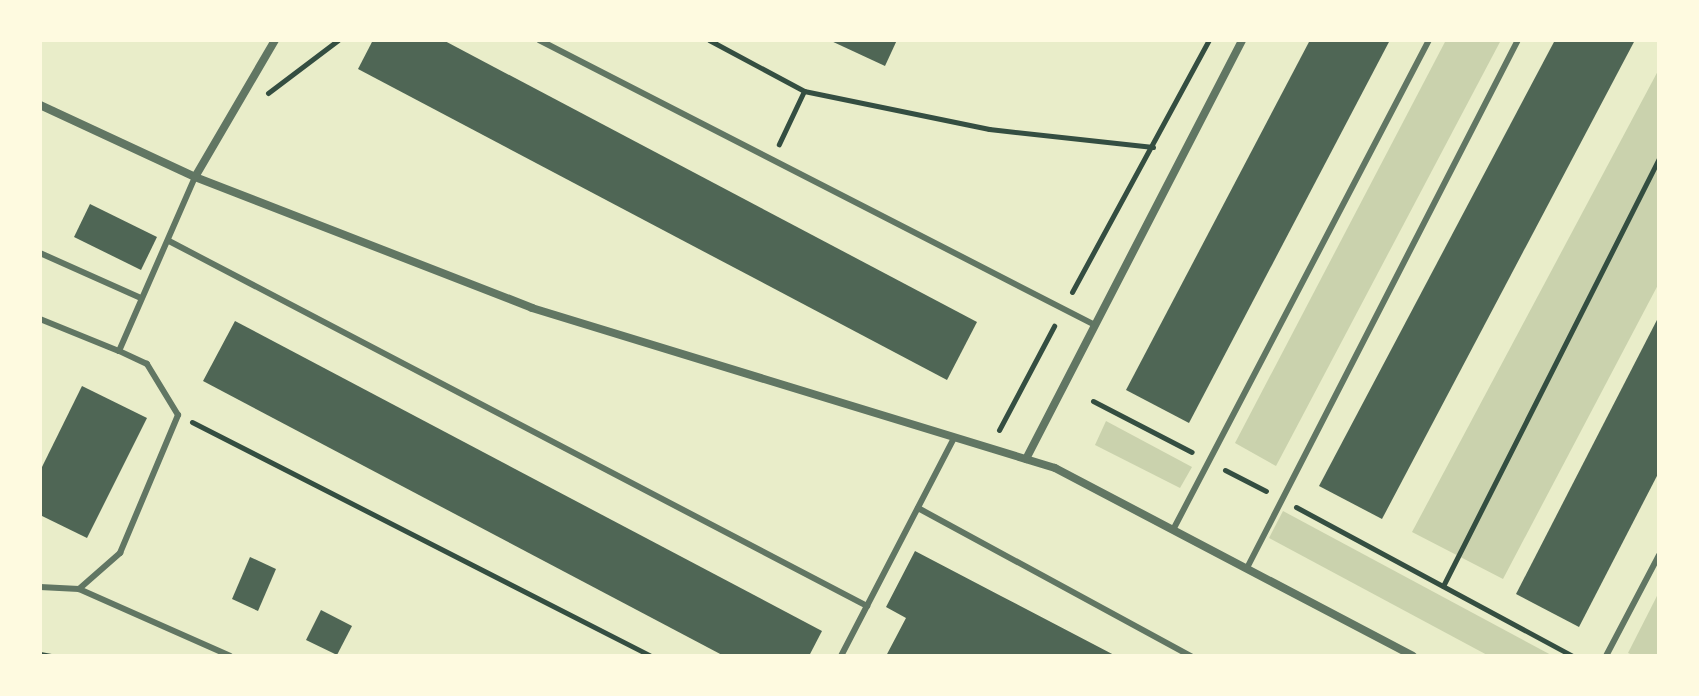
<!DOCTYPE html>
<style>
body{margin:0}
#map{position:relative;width:1699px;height:696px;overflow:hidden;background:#e9edc9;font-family:Lora,serif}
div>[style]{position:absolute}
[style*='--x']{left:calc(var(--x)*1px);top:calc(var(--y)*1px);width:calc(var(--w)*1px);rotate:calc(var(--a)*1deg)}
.green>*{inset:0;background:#cad2ad}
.building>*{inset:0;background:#4f6655}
.path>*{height:5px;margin:-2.5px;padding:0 2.5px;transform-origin:2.5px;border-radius:2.5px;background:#344e41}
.service>*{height:6px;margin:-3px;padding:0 3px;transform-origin:3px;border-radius:3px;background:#617663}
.minor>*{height:8px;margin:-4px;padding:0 4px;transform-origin:4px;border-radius:4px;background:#617663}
span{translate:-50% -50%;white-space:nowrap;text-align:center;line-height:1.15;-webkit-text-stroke:6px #fefae0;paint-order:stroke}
.frame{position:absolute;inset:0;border:42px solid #fefae0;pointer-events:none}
</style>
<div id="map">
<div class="green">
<i style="clip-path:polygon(1446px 40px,1501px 40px,1276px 466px,1235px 443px)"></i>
<i style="clip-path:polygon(1659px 69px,1659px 283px,1503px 579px,1412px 532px)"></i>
<i style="clip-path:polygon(1106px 421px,1192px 467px,1180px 488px,1095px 445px)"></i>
<i style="clip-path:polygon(1283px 511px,1553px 656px,1489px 656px,1269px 538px)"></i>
<i style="clip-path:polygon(1659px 592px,1659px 656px,1635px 656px,1628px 653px)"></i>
</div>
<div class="building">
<i style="clip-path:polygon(373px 40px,443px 40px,977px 322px,947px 380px,358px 69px)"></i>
<i style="clip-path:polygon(829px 40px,897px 40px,885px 66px)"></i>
<i style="clip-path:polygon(1310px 40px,1390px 40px,1189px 423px,1126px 390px)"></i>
<i style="clip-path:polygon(1555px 40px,1635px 40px,1382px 519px,1319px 486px)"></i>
<i style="clip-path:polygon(90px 204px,157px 237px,141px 270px,74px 237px)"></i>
<i style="clip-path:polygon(1659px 316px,1659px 472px,1579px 627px,1516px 594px)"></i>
<i style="clip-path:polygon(235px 321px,822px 631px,809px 656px,724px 656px,203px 381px)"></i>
<i style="clip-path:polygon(82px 386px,147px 418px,87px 538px,40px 515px,40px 471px)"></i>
<i style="clip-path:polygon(915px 551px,1001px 596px,1116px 656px,886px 656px,906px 618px,886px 607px)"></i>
<i style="clip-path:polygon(250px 557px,276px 569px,258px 611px,232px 599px)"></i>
<i style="clip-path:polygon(321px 610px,352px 626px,337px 655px,306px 640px)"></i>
</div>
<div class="path">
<i style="--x:709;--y:40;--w:108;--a:28.2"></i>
<i style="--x:804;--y:91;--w:59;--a:115.3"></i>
<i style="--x:804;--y:91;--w:189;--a:11.6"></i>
<i style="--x:989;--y:129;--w:165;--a:6.3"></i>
<i style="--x:268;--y:93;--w:88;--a:-37.1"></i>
<i style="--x:1072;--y:292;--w:287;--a:-61.5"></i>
<i style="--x:1093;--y:401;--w:111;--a:27.3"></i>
<i style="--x:192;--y:422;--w:515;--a:27.01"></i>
<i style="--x:999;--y:430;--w:118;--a:-62.1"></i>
<i style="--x:1225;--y:470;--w:46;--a:27.1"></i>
<i style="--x:1296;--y:507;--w:315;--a:28.3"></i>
<i style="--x:1443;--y:586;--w:479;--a:-63.2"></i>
<i style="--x:40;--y:654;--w:11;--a:10"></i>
</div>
<div class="service">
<i style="--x:539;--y:40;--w:625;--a:27.14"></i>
<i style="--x:169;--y:241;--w:788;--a:27.61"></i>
<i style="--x:40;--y:253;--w:111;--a:24"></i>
<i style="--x:40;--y:319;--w:85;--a:22.1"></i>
<i style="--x:119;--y:351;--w:190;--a:-66.4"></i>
<i style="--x:918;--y:508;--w:311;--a:28.5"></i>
<i style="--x:1174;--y:528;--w:551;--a:-62.41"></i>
<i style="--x:1248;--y:566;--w:591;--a:-62.83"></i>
<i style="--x:40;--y:587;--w:39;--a:3"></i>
<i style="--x:79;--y:589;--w:165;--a:23.9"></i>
<i style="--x:79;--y:589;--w:55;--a:-41.3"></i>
<i style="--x:120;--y:553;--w:150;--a:-67.2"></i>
<i style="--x:178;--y:415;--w:60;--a:-121.3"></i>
<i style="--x:147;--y:364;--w:31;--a:-155"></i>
<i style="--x:841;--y:656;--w:246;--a:-62.6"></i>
<i style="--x:1606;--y:656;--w:114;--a:-62.3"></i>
</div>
<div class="minor">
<i style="--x:40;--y:105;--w:171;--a:24.9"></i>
<i style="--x:195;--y:177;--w:362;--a:21.2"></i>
<i style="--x:532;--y:308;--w:547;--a:17.01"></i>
<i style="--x:1055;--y:468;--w:404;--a:27.7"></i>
<i style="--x:195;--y:177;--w:159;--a:-59.7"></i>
<i style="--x:1026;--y:459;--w:471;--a:-62.7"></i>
</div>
<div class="frame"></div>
</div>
